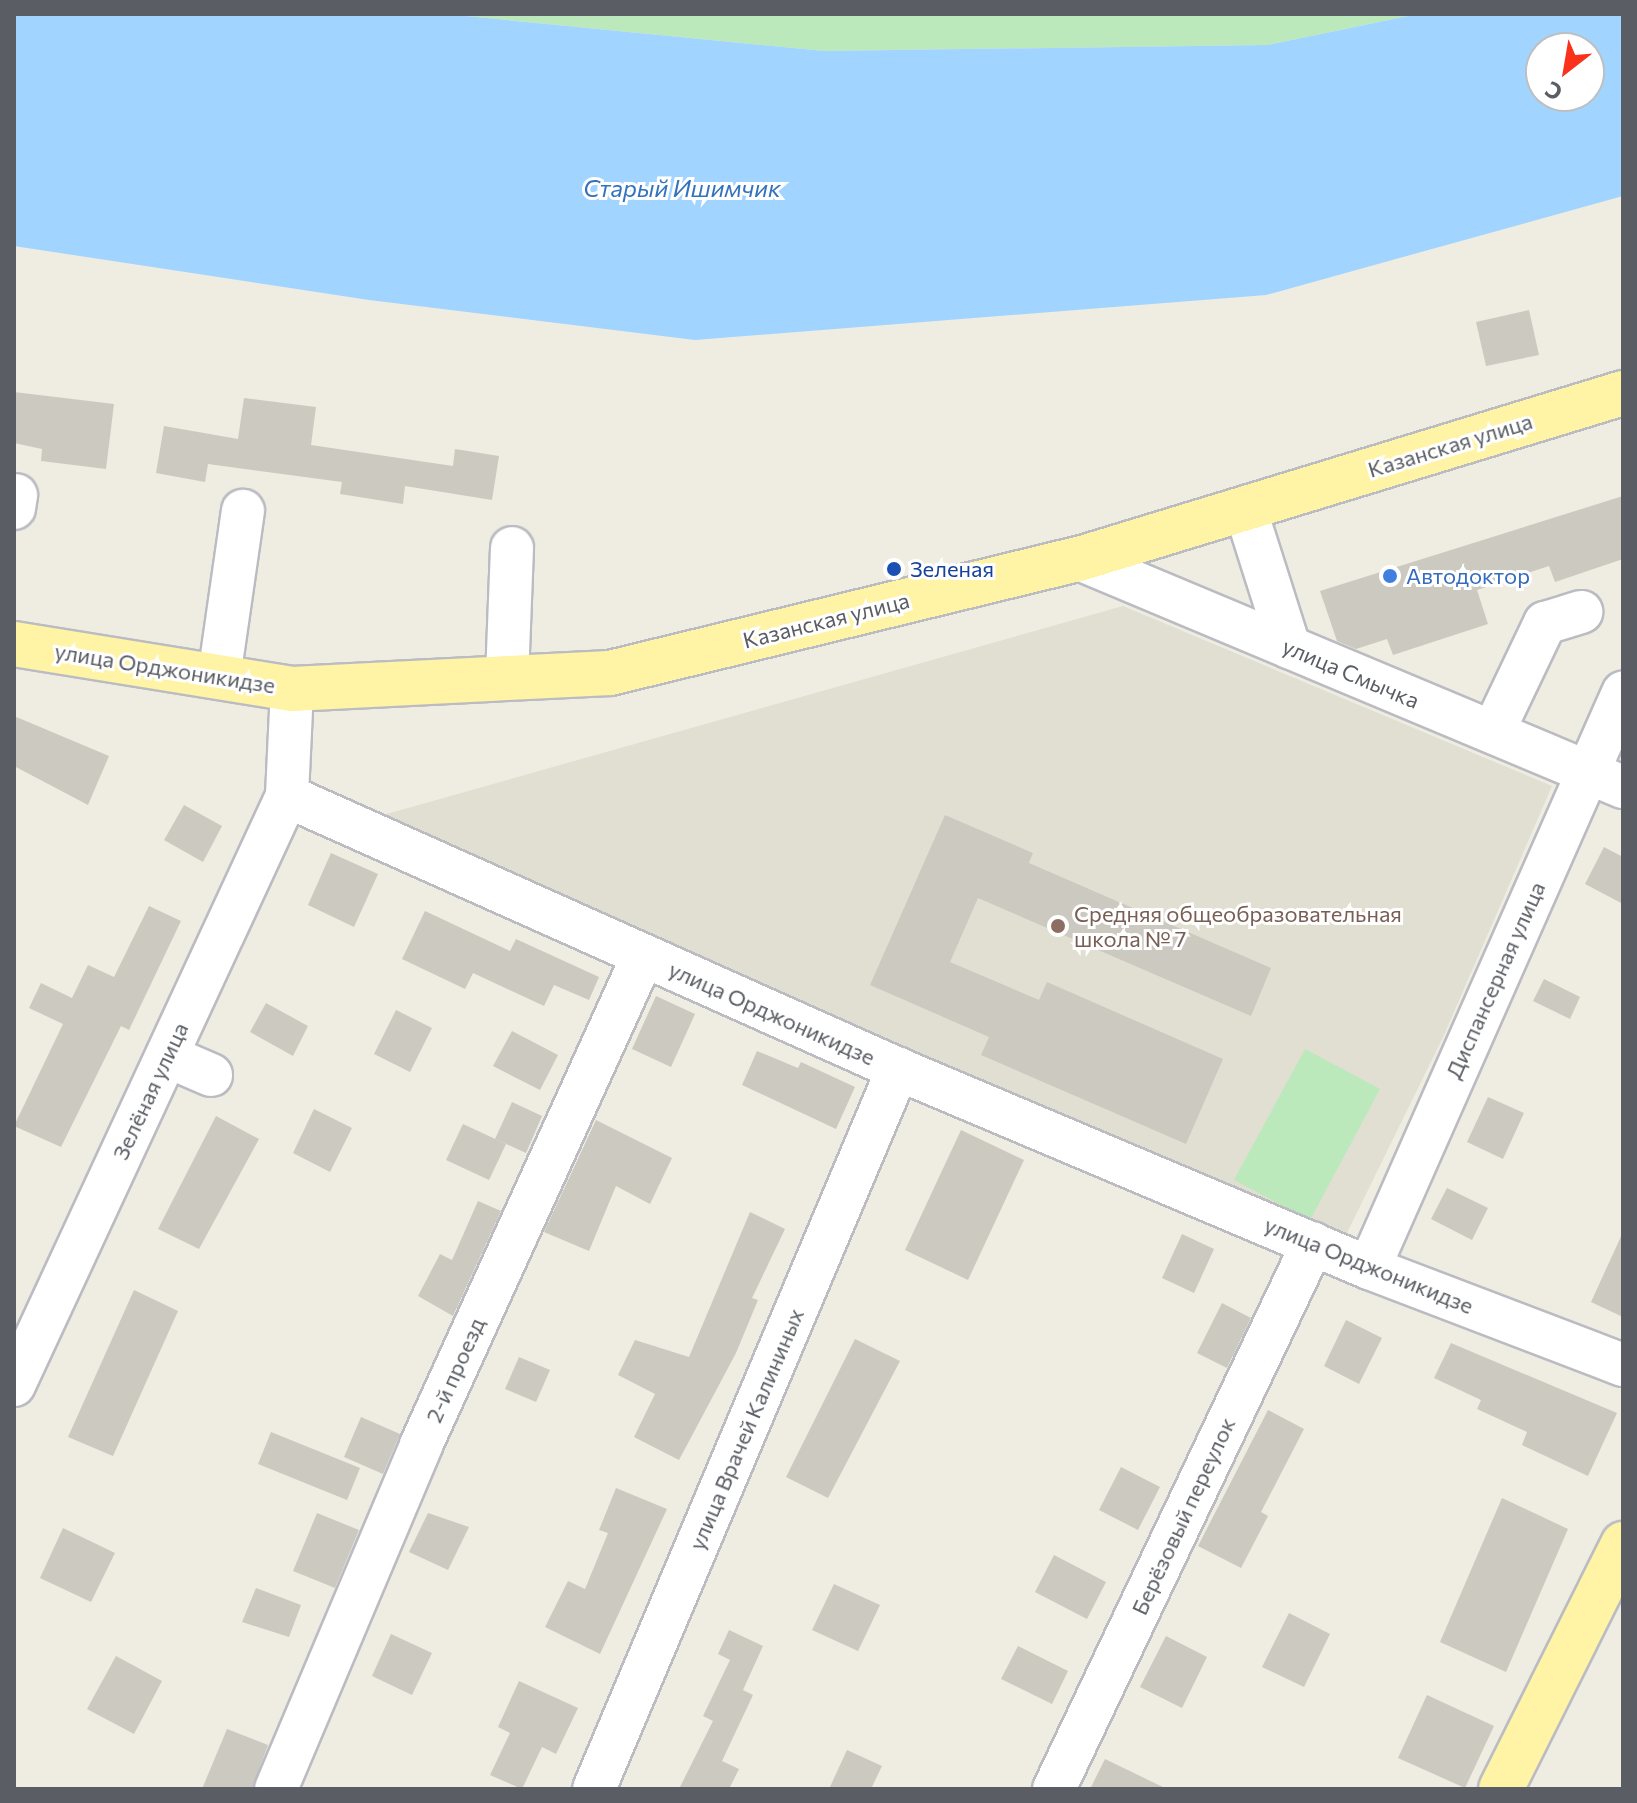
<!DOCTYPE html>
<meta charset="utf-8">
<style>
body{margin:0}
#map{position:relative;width:1637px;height:1803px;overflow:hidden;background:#efece2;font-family:Commissioner,sans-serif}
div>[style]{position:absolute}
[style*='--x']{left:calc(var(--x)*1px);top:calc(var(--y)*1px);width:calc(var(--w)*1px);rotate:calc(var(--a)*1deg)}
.education>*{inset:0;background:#e1ded2}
.green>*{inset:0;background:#bbe9bc}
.water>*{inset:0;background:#a1d4ff}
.building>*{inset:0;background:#ccc9c1}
.roads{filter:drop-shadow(2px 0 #babcc2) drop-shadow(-2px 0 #babcc2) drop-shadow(0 2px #babcc2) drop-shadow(0 -2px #babcc2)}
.minor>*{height:42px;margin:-21px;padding:0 21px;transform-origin:21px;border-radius:21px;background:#fff}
.major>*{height:44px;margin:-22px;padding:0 22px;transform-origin:22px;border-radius:22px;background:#fff3a6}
.dots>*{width:22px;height:22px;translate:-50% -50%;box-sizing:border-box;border:4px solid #fff;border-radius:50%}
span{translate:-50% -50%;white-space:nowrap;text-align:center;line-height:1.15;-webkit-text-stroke:6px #fff;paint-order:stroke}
.street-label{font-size:22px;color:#5a5e64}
.transit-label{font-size:22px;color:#164399}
.left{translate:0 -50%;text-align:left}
.shop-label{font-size:22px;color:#366cbe}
.education-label{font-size:22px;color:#785e54}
.water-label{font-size:24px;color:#3373bc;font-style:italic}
.frame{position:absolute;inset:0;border:16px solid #5a5e64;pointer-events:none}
.north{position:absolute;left:1525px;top:32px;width:80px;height:80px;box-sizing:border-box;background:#fff;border:2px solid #bdbfc1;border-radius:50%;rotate:211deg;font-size:22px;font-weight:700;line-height:32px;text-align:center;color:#5a5e64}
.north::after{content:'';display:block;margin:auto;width:28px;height:36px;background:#fb321b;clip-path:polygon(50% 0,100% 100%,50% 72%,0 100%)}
</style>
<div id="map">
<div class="education">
<i style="clip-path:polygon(1123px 606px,1552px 786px,1444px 1035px,1344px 1239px,376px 817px)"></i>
</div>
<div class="green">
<i style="clip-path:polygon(445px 14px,1418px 14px,1267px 45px,824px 51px)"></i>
<i style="clip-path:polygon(1305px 1049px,1380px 1089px,1310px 1220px,1234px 1180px)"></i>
</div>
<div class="water">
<i style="clip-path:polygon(evenodd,14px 14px,445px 14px,824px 51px,1267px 45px,1418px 14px,1623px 14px,1623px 196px,1266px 295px,695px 340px,369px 300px,14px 246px,14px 14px,1541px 48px,1589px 48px,1589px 96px,1541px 96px,1541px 48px)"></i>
</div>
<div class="building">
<i style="clip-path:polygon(1529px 310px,1539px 355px,1486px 366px,1476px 322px)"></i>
<i style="clip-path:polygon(14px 392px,114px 404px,106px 469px,41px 461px,42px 449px,14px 443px)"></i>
<i style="clip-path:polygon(244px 398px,316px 407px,311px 445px,453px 466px,455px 449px,499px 456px,492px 500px,405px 486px,403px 504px,340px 494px,342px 482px,208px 464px,205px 482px,156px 473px,164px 426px,238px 439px)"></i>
<i style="clip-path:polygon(1623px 496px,1623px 559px,1555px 582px,1549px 566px,1477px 590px,1488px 624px,1393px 655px,1387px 639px,1356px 649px,1337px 641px,1320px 591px)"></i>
<i style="clip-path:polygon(14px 716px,109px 756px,88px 805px,14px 766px)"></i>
<i style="clip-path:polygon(184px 805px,222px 826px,203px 862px,164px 840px)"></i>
<i style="clip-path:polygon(945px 815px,1033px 853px,1029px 863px,1271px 968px,1251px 1016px,978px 898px,950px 962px,1039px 1000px,1047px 982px,1223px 1059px,1186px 1144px,981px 1055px,989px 1037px,870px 985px)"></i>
<i style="clip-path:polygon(1604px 847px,1623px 857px,1623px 904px,1585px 884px)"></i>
<i style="clip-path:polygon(331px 853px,378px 874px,354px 927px,308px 905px)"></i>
<i style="clip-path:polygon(149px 906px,181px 921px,129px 1030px,121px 1026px,61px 1147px,14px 1126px,63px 1024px,29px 1008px,41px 983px,72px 998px,88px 965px,114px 977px)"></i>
<i style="clip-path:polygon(425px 911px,510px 951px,516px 939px,599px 977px,589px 1000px,554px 985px,544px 1006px,473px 973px,465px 989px,402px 959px)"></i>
<i style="clip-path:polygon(1544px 979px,1580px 997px,1570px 1019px,1533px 1001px)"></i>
<i style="clip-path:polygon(656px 996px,695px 1014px,671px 1067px,632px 1049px)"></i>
<i style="clip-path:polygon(266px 1003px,308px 1026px,293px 1056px,250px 1032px)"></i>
<i style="clip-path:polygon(396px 1010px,432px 1028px,410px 1072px,374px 1054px)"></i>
<i style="clip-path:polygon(512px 1031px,558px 1055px,540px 1090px,493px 1066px)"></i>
<i style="clip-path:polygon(757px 1051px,798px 1068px,801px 1062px,855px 1087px,836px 1129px,742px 1085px)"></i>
<i style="clip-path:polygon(1488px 1097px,1524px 1113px,1503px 1159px,1467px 1142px)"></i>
<i style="clip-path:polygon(512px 1102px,542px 1116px,526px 1153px,495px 1139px)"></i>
<i style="clip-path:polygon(314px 1109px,352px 1128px,330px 1172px,293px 1153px)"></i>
<i style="clip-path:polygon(216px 1116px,259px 1139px,199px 1249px,158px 1229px)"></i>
<i style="clip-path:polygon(596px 1120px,672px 1158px,650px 1204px,616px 1186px,589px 1251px,544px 1232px)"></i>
<i style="clip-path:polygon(463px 1124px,506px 1144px,489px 1180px,446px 1160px)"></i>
<i style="clip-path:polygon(961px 1130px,1024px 1160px,968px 1280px,905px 1250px)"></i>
<i style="clip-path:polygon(1447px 1188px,1488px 1208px,1472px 1240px,1431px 1219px)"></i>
<i style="clip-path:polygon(478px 1201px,501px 1211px,453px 1316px,418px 1296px,440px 1254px,452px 1260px)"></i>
<i style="clip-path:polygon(750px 1212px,785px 1229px,752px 1298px,758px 1300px,736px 1353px,679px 1460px,634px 1437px,655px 1394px,618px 1375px,635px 1340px,689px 1357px)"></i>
<i style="clip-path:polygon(1623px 1232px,1623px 1317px,1591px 1302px)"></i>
<i style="clip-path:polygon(1182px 1234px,1214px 1249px,1194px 1293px,1162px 1278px)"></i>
<i style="clip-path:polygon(134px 1290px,178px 1311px,113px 1456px,68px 1437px)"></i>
<i style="clip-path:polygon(1222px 1303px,1251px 1318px,1227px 1368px,1197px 1353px)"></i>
<i style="clip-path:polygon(1346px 1320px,1382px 1338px,1359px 1384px,1324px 1366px)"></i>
<i style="clip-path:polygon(855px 1339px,900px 1361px,828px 1498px,786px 1477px)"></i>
<i style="clip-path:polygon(1451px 1343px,1617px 1413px,1588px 1476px,1522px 1445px,1527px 1432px,1477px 1409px,1481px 1400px,1434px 1378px)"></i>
<i style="clip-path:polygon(519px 1357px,550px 1370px,536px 1402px,505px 1389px)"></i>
<i style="clip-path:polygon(1268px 1410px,1304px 1429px,1261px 1512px,1268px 1516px,1241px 1568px,1198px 1546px)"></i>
<i style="clip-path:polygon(361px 1417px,400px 1434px,383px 1474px,344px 1457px)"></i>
<i style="clip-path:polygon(271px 1432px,360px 1468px,347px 1500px,258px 1464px)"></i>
<i style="clip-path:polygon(1121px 1467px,1160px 1487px,1138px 1530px,1099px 1510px)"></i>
<i style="clip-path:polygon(616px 1488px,667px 1509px,600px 1654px,545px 1627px,568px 1581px,585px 1589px,608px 1533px,599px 1530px)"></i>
<i style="clip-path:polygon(1502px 1498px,1568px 1529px,1506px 1672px,1440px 1642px)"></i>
<i style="clip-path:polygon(317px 1513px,359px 1530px,335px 1588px,293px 1571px)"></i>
<i style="clip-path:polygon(428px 1513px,469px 1527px,448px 1570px,409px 1552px)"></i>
<i style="clip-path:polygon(63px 1528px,115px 1553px,91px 1602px,40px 1578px)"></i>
<i style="clip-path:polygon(1054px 1555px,1106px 1582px,1087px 1619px,1035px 1592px)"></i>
<i style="clip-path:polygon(834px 1584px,880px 1605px,858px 1651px,812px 1630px)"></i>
<i style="clip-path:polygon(256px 1588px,301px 1605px,289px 1637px,242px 1622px)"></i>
<i style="clip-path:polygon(1289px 1613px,1330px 1634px,1304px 1687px,1262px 1667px)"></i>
<i style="clip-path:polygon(729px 1630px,763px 1646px,743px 1690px,753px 1695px,722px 1761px,739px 1769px,729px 1789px,679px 1789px,713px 1721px,703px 1716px,730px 1660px,718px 1654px)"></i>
<i style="clip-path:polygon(391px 1634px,432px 1653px,412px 1695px,372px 1676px)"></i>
<i style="clip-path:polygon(1166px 1636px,1207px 1657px,1182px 1708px,1140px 1687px)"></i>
<i style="clip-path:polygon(1018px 1646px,1068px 1671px,1052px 1704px,1001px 1679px)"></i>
<i style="clip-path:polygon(116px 1656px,162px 1681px,134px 1734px,87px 1709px)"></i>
<i style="clip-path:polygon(519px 1681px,578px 1708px,556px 1754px,542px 1747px,522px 1789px,490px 1775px,510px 1733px,498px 1727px)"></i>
<i style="clip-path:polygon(1427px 1695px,1494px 1726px,1465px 1788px,1398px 1758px)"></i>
<i style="clip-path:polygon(227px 1729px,268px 1745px,252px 1789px,202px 1789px)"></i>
<i style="clip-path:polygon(847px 1750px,882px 1766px,871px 1789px,829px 1789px)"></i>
<i style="clip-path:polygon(1105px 1759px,1167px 1789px,1090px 1789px)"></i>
</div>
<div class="roads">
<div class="minor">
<i style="--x:14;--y:508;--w:13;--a:-81"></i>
<i style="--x:1245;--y:508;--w:146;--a:72.4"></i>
<i style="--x:1079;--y:559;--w:590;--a:22.74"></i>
<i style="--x:219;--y:677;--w:168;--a:-81.8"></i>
<i style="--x:507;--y:678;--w:130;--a:-87.8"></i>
<i style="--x:292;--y:689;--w:107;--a:92.7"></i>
<i style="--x:287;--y:796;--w:669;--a:24.08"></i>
<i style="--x:898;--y:1069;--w:511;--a:22.9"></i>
<i style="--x:1369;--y:1268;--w:272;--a:20.9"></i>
<i style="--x:1493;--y:732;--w:121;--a:-64.5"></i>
<i style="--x:1545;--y:623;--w:38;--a:-17"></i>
<i style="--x:167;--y:1056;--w:48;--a:23.4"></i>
<i style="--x:1369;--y:1268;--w:629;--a:-66.17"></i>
<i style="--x:14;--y:1385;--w:649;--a:-65.13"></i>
<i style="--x:276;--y:1789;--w:373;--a:-67.1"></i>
<i style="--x:421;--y:1445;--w:537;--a:-65.58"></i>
<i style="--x:594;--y:1789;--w:782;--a:-67.11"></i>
<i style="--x:1054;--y:1789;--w:604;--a:-64.62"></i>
</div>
<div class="major">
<i style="--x:14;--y:644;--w:282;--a:9.2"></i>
<i style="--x:292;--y:689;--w:318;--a:-2.9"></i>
<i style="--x:610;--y:673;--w:483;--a:-13.7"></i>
<i style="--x:1079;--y:559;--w:569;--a:-16.97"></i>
<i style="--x:1501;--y:1789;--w:274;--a:-63.5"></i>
</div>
</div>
<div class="dots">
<i style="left:894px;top:569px;background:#1a4fb4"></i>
<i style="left:1390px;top:576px;background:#3f7fe0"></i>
<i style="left:1058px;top:926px;background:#8d6e63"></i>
</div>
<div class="street-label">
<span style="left:1450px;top:445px;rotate:-17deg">Казанская улица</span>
<span style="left:826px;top:620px;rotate:-14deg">Казанская улица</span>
<span style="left:165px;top:668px;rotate:9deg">улица Орджоникидзе</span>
<span style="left:1351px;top:673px;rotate:23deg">улица Смычка</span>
<span style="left:1495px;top:980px;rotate:-66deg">Диспансерная улица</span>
<span style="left:772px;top:1013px;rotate:24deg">улица Орджоникидзе</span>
<span style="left:150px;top:1091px;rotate:-65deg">Зелёная улица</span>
<span style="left:1369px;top:1265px;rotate:22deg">улица Орджоникидзе</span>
<span style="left:455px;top:1370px;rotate:-66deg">2-й проезд</span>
<span style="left:746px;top:1429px;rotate:-67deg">улица Врачей Калининых</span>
<span style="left:1183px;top:1516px;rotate:-65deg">Берёзовый переулок</span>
</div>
<div class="transit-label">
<span class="left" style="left:910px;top:569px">Зеленая</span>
</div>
<div class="shop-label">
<span class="left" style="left:1406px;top:576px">Автодоктор</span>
</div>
<div class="education-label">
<span class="left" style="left:1074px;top:926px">Средняя общеобразовательная<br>школа № 7</span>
</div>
<div class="water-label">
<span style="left:682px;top:188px">Старый Ишимчик</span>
</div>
<div class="frame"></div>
<div class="north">С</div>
</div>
